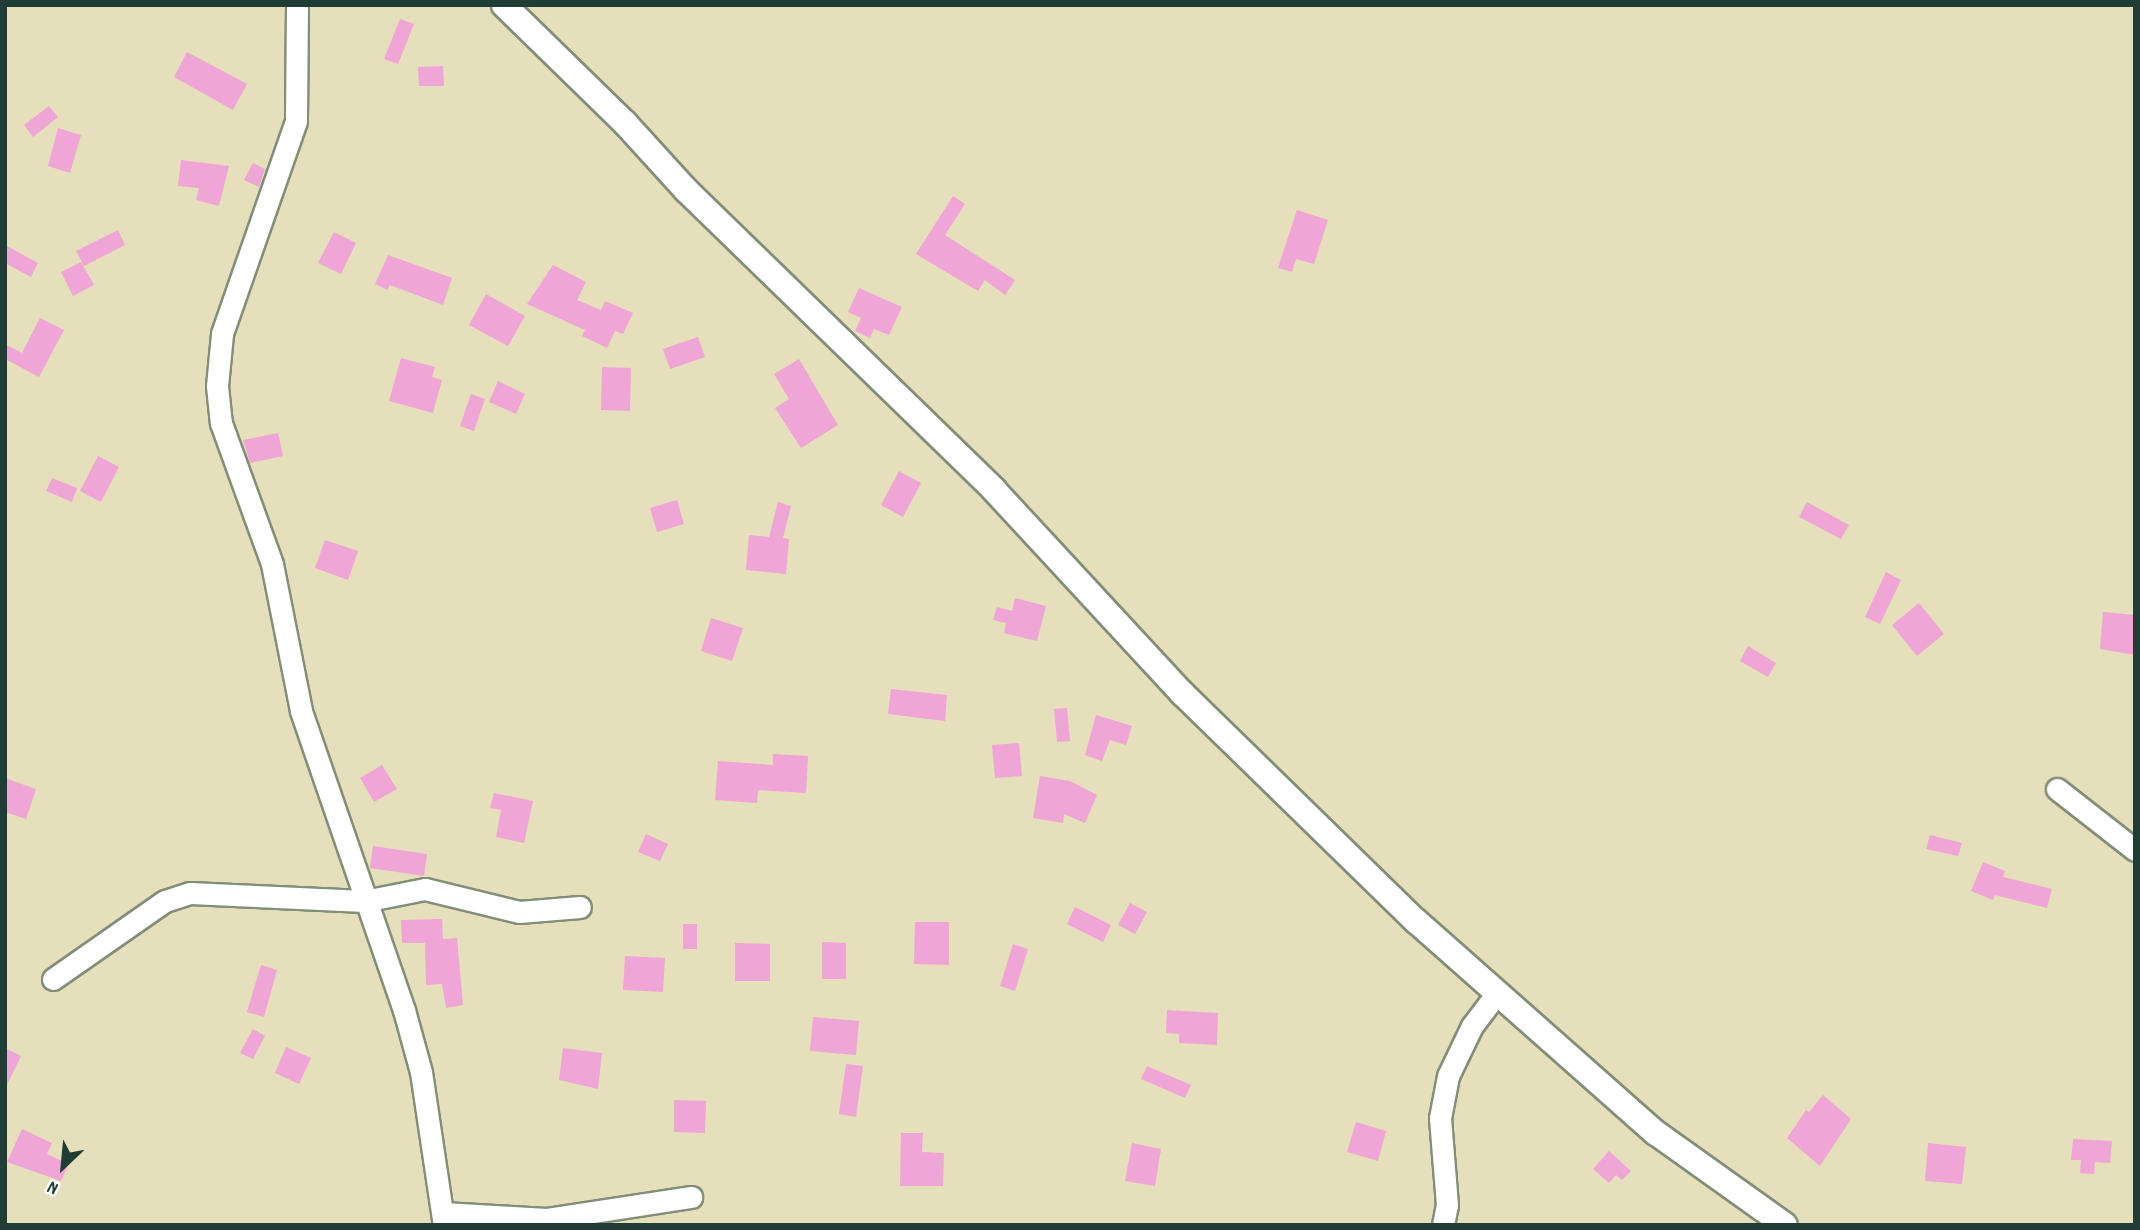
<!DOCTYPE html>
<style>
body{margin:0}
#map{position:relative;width:2140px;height:1230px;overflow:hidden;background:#e6dfbb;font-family:Dekko,sans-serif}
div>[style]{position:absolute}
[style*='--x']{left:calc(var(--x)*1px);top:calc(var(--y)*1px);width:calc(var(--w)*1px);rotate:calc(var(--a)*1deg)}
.building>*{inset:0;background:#efa5d5}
.roads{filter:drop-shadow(2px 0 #828e78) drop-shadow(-2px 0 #828e78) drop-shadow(0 2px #828e78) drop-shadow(0 -2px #828e78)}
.minor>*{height:21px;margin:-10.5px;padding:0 10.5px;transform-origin:10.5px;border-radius:10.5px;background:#fff}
.tertiary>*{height:24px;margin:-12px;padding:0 12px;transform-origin:12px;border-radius:12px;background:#fff}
span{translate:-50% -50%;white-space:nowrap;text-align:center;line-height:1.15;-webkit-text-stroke:5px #fdfcf7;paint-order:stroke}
.frame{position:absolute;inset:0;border:7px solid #1f3d34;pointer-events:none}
.north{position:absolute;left:28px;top:1132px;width:70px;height:70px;-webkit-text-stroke:5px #fdfcf7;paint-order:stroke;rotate:206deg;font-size:19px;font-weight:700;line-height:28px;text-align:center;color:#1f3d34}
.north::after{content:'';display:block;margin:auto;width:24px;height:32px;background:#1f3d34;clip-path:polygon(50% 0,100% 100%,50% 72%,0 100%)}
</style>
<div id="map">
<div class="building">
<i style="clip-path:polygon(400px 19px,414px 24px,398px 64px,384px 59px)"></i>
<i style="clip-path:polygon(187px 52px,247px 84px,233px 110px,174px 77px)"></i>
<i style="clip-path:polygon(443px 66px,444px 86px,419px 86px,418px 67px)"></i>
<i style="clip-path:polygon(49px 106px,58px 117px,33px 137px,24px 125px)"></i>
<i style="clip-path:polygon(58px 128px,81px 135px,70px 173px,48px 166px)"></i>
<i style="clip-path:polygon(181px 160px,229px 166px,219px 206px,196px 200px,199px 188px,178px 186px)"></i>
<i style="clip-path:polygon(253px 163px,265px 169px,259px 187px,244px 180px)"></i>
<i style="clip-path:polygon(953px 196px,965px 204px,945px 235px,1015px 280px,1005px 295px,985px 280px,978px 291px,916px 254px)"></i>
<i style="clip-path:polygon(1297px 210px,1328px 220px,1314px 264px,1296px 259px,1292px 272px,1278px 268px)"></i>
<i style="clip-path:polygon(118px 230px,125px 245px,84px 266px,76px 251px)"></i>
<i style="clip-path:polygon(334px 232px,356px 243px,341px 274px,318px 263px)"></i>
<i style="clip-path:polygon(5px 245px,38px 263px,31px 277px,5px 263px)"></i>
<i style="clip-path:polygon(388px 255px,452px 278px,443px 305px,390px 285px,387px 290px,375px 284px)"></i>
<i style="clip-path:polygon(81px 262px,94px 285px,73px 296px,61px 272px)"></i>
<i style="clip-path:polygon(553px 265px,586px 282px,577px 300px,601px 310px,605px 301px,633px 313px,623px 334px,615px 331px,607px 348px,582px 336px,585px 330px,527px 304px)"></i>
<i style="clip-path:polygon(859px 288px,902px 307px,889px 335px,874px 329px,870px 338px,855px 331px,861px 318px,848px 312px)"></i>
<i style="clip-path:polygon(486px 294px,525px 316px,508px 346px,469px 325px)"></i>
<i style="clip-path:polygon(40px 318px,64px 330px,39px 377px,5px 359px,5px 344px,22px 353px)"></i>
<i style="clip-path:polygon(698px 337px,705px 357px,670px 369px,663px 349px)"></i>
<i style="clip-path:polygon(401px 358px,435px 367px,432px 377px,442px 380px,433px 413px,389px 401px)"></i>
<i style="clip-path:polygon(799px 359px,838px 425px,801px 448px,775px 408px,789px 399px,774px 374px)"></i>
<i style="clip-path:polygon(602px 367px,631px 368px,630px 411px,601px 410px)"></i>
<i style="clip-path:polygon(498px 381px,525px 394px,516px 414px,489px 402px)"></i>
<i style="clip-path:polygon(471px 394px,485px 399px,474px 431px,460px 426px)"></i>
<i style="clip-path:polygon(278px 433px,283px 456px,250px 463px,243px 440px)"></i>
<i style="clip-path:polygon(98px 456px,119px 467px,101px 502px,80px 491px)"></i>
<i style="clip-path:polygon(899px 471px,921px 483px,903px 517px,881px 505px)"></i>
<i style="clip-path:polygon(52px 478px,77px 488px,72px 502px,46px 491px)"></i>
<i style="clip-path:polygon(677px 500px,684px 524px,657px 532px,650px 508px)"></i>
<i style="clip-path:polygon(778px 502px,791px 506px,783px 538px,789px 539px,786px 574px,746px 570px,749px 535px,769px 537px)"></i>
<i style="clip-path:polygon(1807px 502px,1849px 525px,1841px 539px,1799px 517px)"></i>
<i style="clip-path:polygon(325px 540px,358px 551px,348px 580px,315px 568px)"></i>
<i style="clip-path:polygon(1886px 572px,1901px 580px,1880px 624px,1865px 617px)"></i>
<i style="clip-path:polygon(1015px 598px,1046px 606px,1037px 641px,1004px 633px,1006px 623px,993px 620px,997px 607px,1012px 611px)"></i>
<i style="clip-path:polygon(1919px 603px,1944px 634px,1917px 656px,1892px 625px)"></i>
<i style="clip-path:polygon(2103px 612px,2135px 615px,2135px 655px,2100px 649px)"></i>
<i style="clip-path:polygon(711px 618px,743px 628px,732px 661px,701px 651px)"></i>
<i style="clip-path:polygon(1748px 646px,1776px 663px,1768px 677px,1740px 661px)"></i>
<i style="clip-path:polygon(891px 689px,947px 695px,945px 721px,888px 714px)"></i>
<i style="clip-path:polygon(1067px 708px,1070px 741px,1057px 742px,1054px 709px)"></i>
<i style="clip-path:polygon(1096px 715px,1132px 726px,1126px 745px,1110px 740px,1102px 761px,1085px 755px)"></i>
<i style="clip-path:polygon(1019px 743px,1022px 776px,995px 778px,992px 745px)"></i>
<i style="clip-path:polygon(773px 754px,808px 756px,806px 793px,758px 790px,757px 803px,715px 800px,718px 761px,773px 765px)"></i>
<i style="clip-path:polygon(382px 765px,397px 789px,374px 802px,360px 778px)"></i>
<i style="clip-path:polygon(1040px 776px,1070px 781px,1097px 795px,1085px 823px,1064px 814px,1063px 823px,1033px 818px)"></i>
<i style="clip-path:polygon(5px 778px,36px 789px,26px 819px,5px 812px)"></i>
<i style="clip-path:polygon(494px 793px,533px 801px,524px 843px,496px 837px,501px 810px,490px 808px)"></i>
<i style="clip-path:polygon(646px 834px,668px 844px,660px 861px,638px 852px)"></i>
<i style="clip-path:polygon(1930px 835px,1962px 843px,1958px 856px,1926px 849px)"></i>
<i style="clip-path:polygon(373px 846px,427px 854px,424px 876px,370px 868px)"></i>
<i style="clip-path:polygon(1983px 862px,2005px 871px,2003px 877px,2052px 889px,2047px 908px,1995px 895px,1993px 900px,1971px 891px)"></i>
<i style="clip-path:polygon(1130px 903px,1147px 912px,1135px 934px,1118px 925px)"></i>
<i style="clip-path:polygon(1075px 907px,1111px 925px,1103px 942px,1067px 924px)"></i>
<i style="clip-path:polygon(442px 919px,443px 939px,457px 938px,463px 1005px,446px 1008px,442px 984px,426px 985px,425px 943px,402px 943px,401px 920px)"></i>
<i style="clip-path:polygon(915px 922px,949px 922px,949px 965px,914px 964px)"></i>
<i style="clip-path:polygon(683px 924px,697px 924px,697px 949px,683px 949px)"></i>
<i style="clip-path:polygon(822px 942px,846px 943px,846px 979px,822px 979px)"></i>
<i style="clip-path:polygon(735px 943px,770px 944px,770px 981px,735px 981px)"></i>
<i style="clip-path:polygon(1013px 944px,1028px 949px,1015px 991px,1000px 986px)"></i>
<i style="clip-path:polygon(625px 956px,665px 958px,663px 992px,623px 990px)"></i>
<i style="clip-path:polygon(261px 965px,277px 970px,264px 1017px,247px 1012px)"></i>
<i style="clip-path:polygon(1167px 1010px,1218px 1013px,1217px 1045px,1179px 1043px,1179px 1034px,1166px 1033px)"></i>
<i style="clip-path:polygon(813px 1017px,859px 1021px,856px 1055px,810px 1051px)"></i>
<i style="clip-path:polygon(253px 1029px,265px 1036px,253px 1059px,240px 1053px)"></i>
<i style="clip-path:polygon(286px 1047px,311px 1058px,299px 1084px,275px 1073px)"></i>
<i style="clip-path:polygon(5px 1048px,21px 1056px,5px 1089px)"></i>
<i style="clip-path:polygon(563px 1048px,602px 1053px,598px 1089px,559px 1080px)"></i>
<i style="clip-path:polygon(846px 1064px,863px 1066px,856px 1117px,839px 1114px)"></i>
<i style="clip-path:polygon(1147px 1066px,1191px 1085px,1185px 1098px,1141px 1079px)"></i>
<i style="clip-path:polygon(1823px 1095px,1851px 1119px,1820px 1166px,1787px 1138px,1806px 1110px,1809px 1112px)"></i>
<i style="clip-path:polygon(674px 1100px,706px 1101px,705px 1133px,674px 1132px)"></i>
<i style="clip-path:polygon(1356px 1122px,1386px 1131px,1378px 1161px,1347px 1152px)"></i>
<i style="clip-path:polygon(22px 1129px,52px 1143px,47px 1154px,69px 1164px,61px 1181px,7px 1162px)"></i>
<i style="clip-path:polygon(901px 1133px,923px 1133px,922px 1152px,944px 1153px,943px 1186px,900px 1186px)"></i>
<i style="clip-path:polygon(2073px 1139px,2112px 1141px,2110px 1163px,2095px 1162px,2094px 1174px,2080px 1173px,2081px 1160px,2071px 1160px)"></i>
<i style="clip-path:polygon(1132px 1143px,1161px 1149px,1155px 1186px,1125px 1181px)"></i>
<i style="clip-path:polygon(1928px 1143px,1966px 1147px,1962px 1184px,1925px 1181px)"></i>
<i style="clip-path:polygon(1609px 1151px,1631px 1171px,1622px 1180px,1616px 1175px,1609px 1183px,1593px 1169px)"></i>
</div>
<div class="roads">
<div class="minor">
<i style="--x:297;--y:5;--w:116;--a:90.5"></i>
<i style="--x:296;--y:121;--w:225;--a:109.2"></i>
<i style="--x:222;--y:334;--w:52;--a:95.5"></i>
<i style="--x:217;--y:386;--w:37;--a:84"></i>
<i style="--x:221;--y:423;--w:150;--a:70.1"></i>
<i style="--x:272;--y:564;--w:150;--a:78.8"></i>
<i style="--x:301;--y:711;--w:316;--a:71"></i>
<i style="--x:404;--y:1010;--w:64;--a:74.7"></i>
<i style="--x:421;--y:1072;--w:155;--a:81.5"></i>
<i style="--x:2057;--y:789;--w:99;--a:38"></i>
<i style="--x:53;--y:979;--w:136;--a:-34.9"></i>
<i style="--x:165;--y:901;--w:26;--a:-18"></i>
<i style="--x:190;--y:893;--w:174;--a:2.6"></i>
<i style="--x:364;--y:901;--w:62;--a:-11.1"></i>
<i style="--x:425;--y:889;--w:97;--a:13.7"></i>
<i style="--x:519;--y:912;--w:61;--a:-4.7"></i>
<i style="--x:443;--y:1213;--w:104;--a:3.3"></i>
<i style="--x:547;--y:1219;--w:146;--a:-8.7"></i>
<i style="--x:1443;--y:1225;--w:20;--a:-79"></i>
<i style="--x:1447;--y:1205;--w:87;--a:-94.6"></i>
<i style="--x:1440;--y:1118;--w:43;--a:-79.2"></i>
<i style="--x:1448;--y:1076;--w:55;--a:-64.4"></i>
<i style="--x:1472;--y:1026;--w:41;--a:-52.9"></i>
</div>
<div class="tertiary">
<i style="--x:504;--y:5;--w:169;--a:44.3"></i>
<i style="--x:625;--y:123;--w:91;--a:47.7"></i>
<i style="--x:686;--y:190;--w:430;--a:44.2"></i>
<i style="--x:994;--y:490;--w:277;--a:47.2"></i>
<i style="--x:1182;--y:693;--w:327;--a:44.3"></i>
<i style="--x:1416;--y:921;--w:320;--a:41.5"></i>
<i style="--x:1656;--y:1133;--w:158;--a:35.5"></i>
</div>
</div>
<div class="frame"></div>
<div class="north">N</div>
</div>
